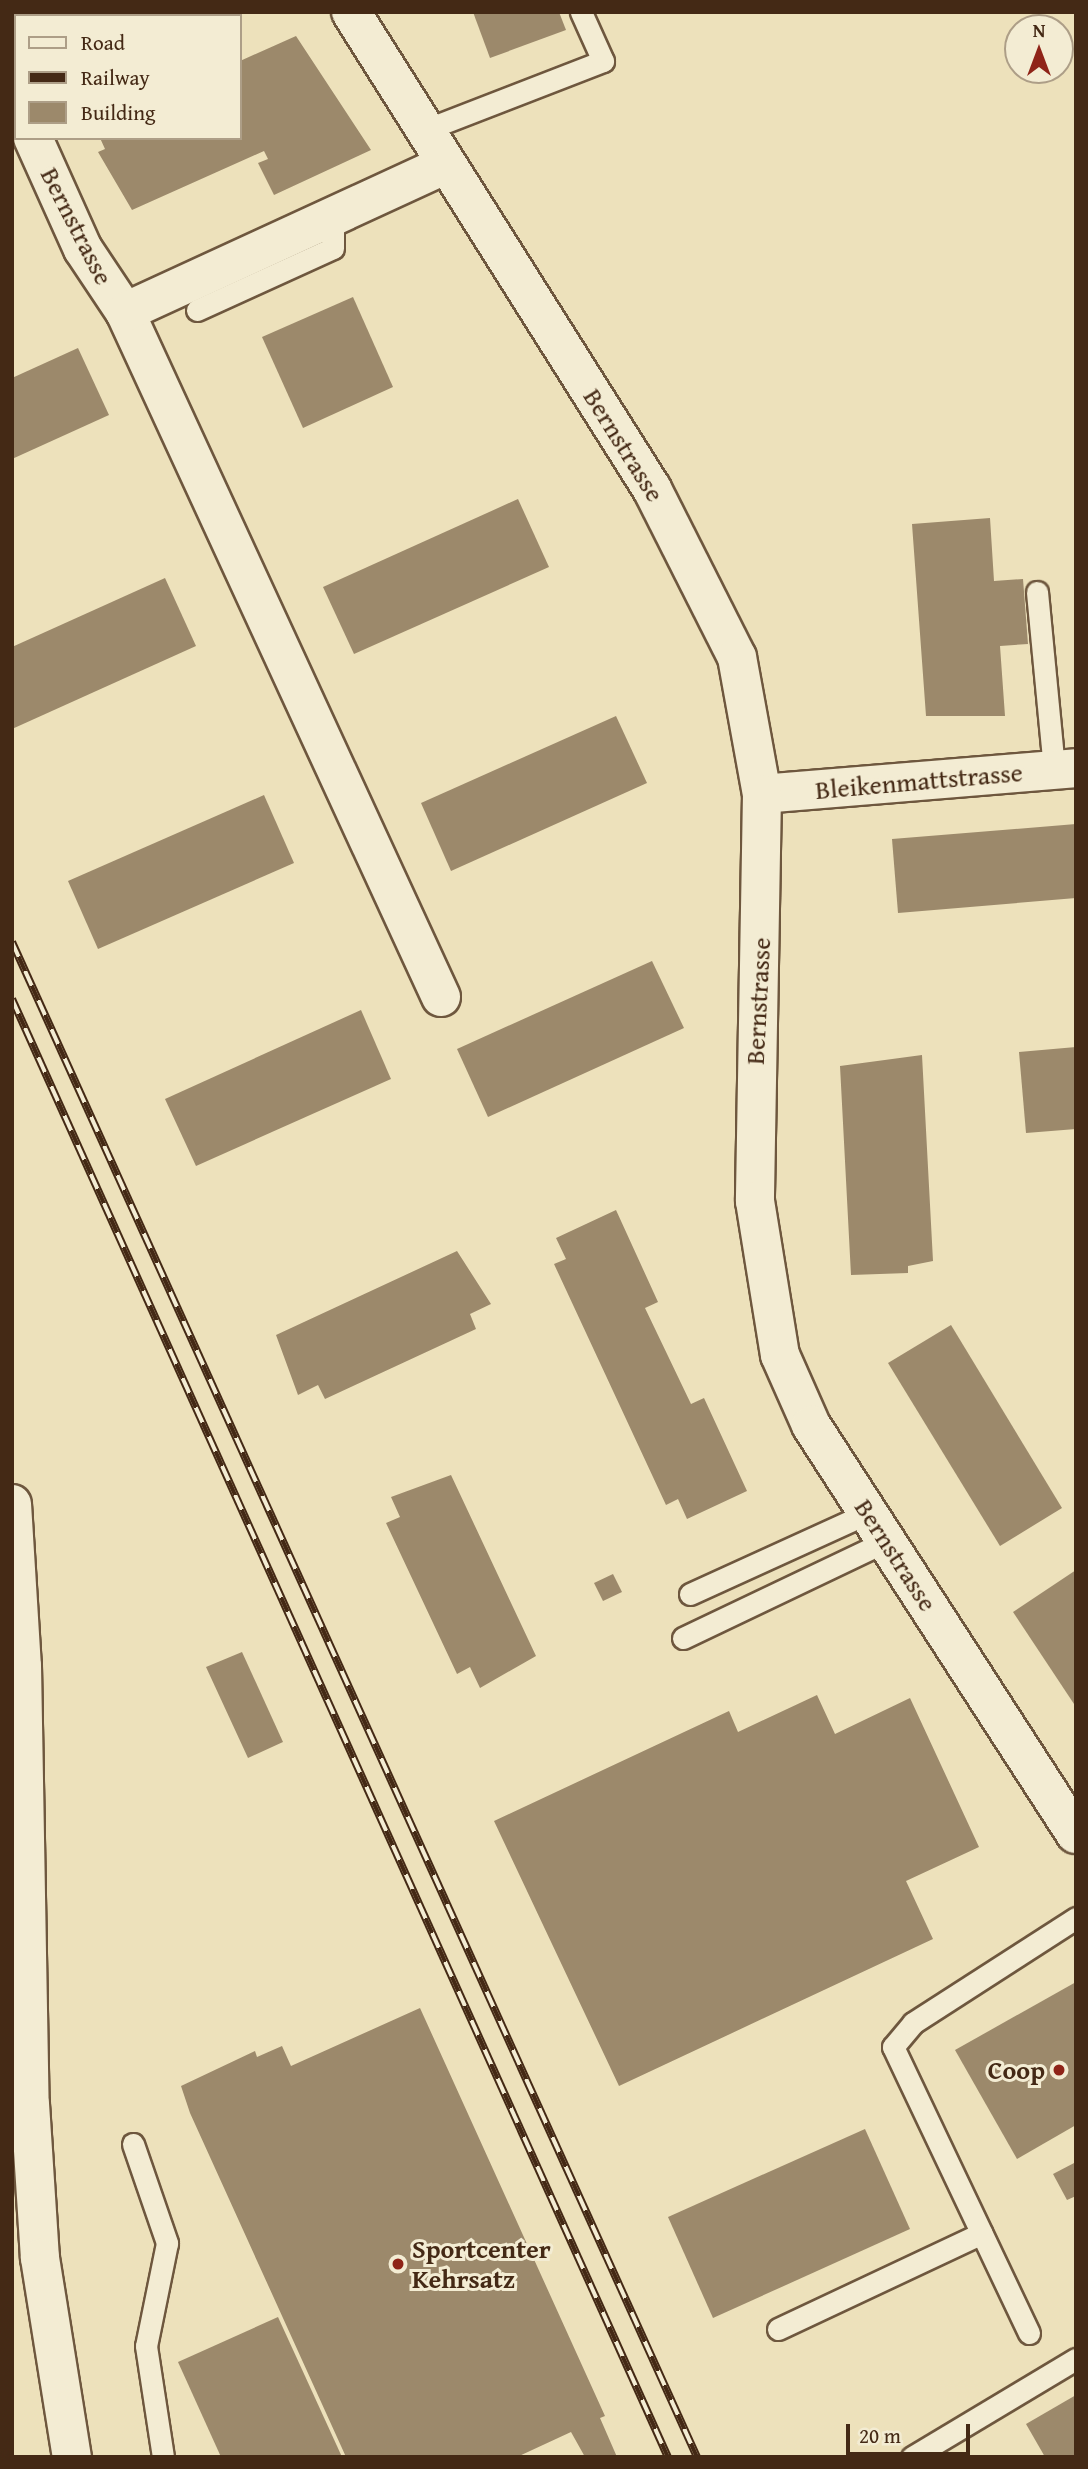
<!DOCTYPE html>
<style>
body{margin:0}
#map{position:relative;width:1088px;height:2469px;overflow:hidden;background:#ede1bb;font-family:"Gentium Book Plus",serif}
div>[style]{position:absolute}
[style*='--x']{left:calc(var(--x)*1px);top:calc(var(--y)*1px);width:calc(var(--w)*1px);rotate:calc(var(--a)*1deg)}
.building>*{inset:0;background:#9c896b}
.roads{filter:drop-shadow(2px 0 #6e573e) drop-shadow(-2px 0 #6e573e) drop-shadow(0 2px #6e573e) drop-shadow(0 -2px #6e573e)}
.service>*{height:21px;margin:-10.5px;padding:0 10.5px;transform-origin:10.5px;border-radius:10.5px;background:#f3ecd3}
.minor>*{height:38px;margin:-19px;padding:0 19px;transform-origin:19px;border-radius:19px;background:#f3ecd3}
.tertiary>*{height:38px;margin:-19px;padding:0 19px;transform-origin:19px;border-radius:19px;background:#f3ecd3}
.secondary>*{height:38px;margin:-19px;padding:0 19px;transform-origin:19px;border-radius:19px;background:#f3ecd3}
.rail>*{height:8px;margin-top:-4px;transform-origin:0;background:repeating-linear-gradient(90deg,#f3ecd3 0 16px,#442915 0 32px);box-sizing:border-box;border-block:2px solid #442915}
.dots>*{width:19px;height:19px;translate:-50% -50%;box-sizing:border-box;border:4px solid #f3ecd3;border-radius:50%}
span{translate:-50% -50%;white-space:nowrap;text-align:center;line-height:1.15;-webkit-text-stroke:6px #f3ecd3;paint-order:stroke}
.street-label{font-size:26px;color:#442915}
.poi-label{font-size:26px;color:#442915;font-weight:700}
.right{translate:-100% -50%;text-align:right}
.left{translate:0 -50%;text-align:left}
.frame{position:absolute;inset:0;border:14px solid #442915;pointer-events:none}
.legend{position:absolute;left:14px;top:14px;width:228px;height:126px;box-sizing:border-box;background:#f3ecd3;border:2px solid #ad9e87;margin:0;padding:9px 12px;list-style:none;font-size:21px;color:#442915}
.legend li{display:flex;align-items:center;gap:14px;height:35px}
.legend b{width:35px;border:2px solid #ad9e87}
.north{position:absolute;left:1004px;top:14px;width:70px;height:70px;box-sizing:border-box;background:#f3ecd3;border:2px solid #ad9e87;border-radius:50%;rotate:0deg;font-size:19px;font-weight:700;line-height:28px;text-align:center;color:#442915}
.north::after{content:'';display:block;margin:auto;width:24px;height:32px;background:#8f2418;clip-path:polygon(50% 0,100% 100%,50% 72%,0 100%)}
.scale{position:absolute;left:846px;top:2424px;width:124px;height:32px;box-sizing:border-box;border:4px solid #442915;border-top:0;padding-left:9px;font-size:21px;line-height:24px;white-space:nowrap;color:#442915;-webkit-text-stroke:5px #f3ecd3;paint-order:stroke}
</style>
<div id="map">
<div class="building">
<i style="clip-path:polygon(473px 12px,559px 12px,566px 30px,490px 58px)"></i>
<i style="clip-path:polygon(296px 36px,371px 150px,274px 195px,258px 163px,268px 159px,264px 151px,132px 210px,98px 152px,105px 149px,100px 138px,240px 138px,240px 61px)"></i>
<i style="clip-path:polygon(353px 297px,393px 387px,303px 428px,262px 337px)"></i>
<i style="clip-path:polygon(78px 348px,109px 415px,12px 459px,12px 378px)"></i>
<i style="clip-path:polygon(518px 499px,549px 567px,354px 654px,323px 587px)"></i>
<i style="clip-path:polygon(990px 518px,994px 581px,1023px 579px,1028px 644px,1000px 646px,1005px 716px,926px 716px,912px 524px)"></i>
<i style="clip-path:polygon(165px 578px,196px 646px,12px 729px,12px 647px)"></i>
<i style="clip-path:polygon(616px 716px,647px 783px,451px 871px,421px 803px)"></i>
<i style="clip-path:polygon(264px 795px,294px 863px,98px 949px,68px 881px)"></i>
<i style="clip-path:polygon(1076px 824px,1076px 898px,898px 913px,892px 839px)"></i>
<i style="clip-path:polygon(652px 961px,684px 1028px,488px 1117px,457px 1049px)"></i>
<i style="clip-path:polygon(361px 1010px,391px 1079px,196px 1166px,165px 1099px)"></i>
<i style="clip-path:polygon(1076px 1047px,1076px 1129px,1026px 1133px,1019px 1052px)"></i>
<i style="clip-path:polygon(922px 1055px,933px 1261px,908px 1266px,908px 1273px,851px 1275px,840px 1066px)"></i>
<i style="clip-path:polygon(616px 1210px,658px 1302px,645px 1308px,691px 1404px,704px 1398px,747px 1491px,687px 1519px,678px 1499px,666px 1505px,554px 1264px,566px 1259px,556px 1238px)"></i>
<i style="clip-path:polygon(457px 1251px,491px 1304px,470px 1314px,476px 1329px,325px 1399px,318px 1385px,298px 1395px,276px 1335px)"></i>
<i style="clip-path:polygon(951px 1325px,1062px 1508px,1000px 1546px,888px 1363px)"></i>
<i style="clip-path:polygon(451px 1475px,536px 1656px,480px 1688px,470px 1667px,457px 1674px,386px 1523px,400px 1517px,391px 1497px)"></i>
<i style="clip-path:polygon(1076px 1570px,1076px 1707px,1013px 1612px)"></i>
<i style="clip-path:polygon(613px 1574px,622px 1592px,603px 1601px,594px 1583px)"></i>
<i style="clip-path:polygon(242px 1652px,283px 1742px,248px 1758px,206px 1667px)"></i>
<i style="clip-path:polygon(817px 1695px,835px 1734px,910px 1698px,979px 1847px,906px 1881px,933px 1939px,619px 2086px,494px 1821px,729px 1711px,738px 1732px)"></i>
<i style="clip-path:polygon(1076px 1982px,1076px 2125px,1017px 2159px,955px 2050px)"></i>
<i style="clip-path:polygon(420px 2008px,605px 2416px,600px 2418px,617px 2457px,585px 2457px,571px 2432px,517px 2457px,346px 2457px,190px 2113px,181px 2086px,255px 2051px,257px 2057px,282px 2046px,291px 2066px)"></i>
<i style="clip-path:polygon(865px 2129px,910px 2229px,713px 2318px,668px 2217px)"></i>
<i style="clip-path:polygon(1076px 2162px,1076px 2196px,1067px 2200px,1053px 2174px)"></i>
<i style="clip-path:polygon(278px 2317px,342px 2457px,221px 2457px,178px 2362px)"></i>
<i style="clip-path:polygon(1076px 2395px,1076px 2457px,1045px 2457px,1026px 2424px)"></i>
</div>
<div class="roads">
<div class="service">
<i style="--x:157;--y:16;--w:8;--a:-30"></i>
<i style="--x:425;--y:130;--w:191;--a:-21.2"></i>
<i style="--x:603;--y:61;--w:54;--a:-114.2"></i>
<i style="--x:197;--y:310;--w:149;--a:-24.5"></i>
<i style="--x:333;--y:248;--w:31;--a:-90"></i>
<i style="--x:1037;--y:592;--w:179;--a:84.5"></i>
<i style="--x:690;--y:1594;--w:196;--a:-24.5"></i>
<i style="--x:683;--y:1638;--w:225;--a:-25.5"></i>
<i style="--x:133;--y:2144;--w:105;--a:71"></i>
<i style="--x:167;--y:2243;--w:105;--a:101.5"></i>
<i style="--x:146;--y:2346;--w:112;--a:81.3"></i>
<i style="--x:778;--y:2329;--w:225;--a:-25.2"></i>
<i style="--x:1029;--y:2333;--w:317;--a:-115.4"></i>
<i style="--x:893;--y:2047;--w:31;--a:-50"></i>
<i style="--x:913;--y:2023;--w:194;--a:-32.8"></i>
<i style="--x:912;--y:2457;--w:191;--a:-30.9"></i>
</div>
<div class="minor">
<i style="--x:14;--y:97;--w:4;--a:63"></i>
<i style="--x:33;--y:138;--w:122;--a:65.8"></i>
<i style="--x:83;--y:249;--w:76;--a:56.3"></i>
<i style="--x:762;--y:794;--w:315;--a:-4.7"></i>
<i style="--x:441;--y:997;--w:754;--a:-114.76"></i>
<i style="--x:125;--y:312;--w:354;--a:-24.7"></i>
</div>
<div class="tertiary">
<i style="--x:351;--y:12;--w:564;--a:57.75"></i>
<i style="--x:652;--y:489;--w:188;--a:63.2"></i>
<i style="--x:737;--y:657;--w:139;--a:79.7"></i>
<i style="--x:762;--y:794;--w:407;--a:91"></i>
<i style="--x:755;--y:1201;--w:156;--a:80.8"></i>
<i style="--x:780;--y:1355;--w:77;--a:66.1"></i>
<i style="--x:811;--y:1425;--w:487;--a:57.1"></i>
</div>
<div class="secondary">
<i style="--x:12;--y:1504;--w:162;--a:86.5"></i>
<i style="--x:22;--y:1666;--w:438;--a:89"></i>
<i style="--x:30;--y:2104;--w:154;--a:86.3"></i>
<i style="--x:40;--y:2258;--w:202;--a:80.9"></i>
</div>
</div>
<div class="rail">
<i style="--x:12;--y:942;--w:1663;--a:65.67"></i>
<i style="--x:12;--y:999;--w:1599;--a:65.78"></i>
</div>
<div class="dots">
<i style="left:1059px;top:2070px;background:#8f2418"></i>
<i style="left:398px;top:2264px;background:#8f2418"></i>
</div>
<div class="street-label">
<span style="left:77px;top:226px;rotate:63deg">Bernstrasse</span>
<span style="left:624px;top:445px;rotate:58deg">Bernstrasse</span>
<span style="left:919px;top:781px;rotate:-5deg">Bleikenmattstrasse</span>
<span style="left:758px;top:1001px;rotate:-87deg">Bernstrasse</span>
<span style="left:896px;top:1555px;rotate:57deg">Bernstrasse</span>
</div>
<div class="poi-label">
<span class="right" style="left:1045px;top:2070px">Coop</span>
<span class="left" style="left:412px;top:2264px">Sportcenter<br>Kehrsatz</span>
</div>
<div class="frame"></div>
<ul class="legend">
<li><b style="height:9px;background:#f3ecd3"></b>Road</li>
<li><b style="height:9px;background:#442915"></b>Railway</li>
<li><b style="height:19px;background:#9c896b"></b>Building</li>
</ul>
<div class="north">N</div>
<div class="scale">20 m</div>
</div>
